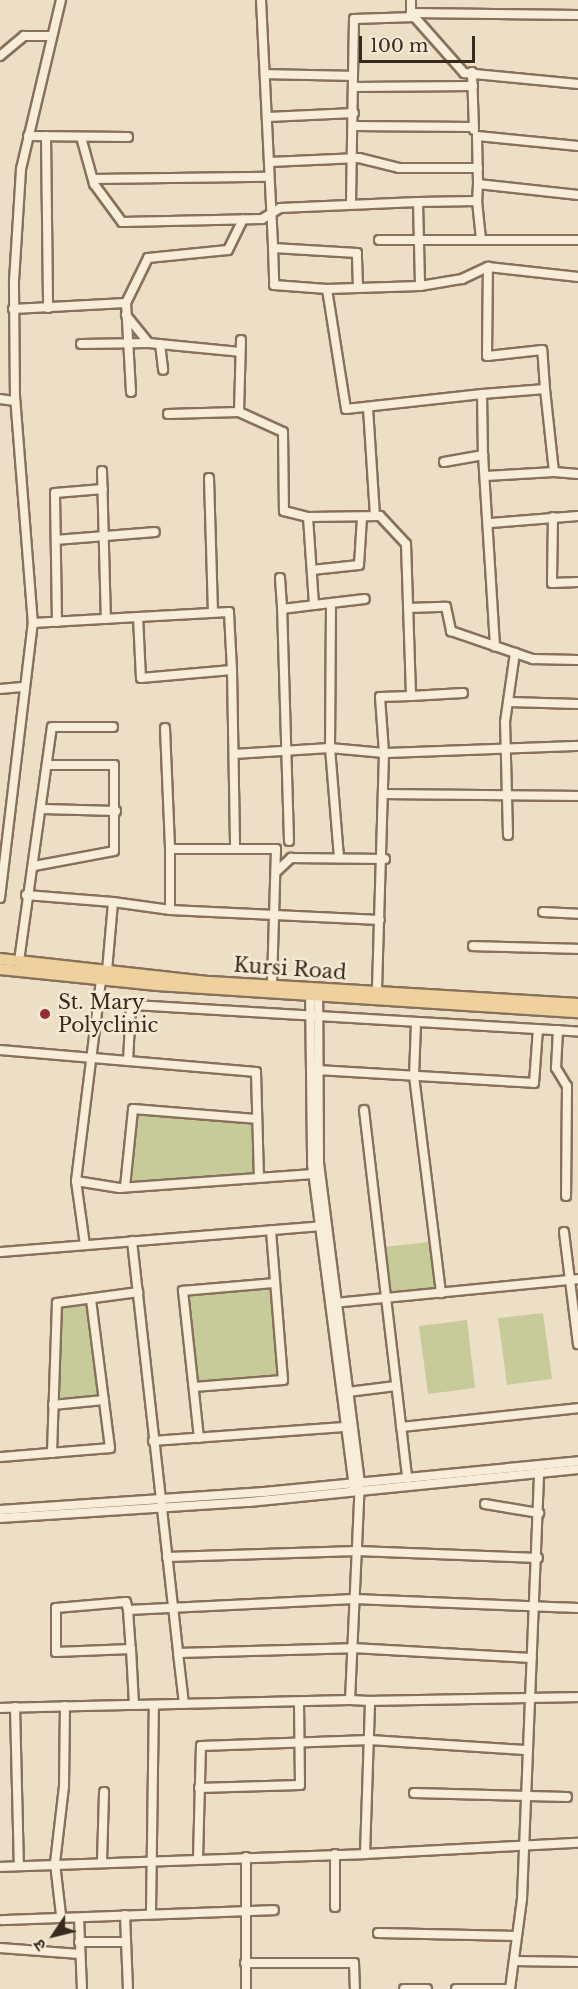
<!DOCTYPE html>
<meta charset="utf-8">
<style>
body{margin:0}
#map{position:relative;width:578px;height:1989px;overflow:hidden;background:#eddfc5;font-family:"Libre Baskerville","Noto Sans Devanagari",serif}
div>[style]{position:absolute}
[style*='--x']{left:calc(var(--x)*1px);top:calc(var(--y)*1px);width:calc(var(--w)*1px);rotate:calc(var(--a)*1deg)}
.green>*{inset:0;background:#c7cb99}
.roads{filter:drop-shadow(2px 0 #87715c) drop-shadow(-2px 0 #87715c) drop-shadow(0 2px #87715c) drop-shadow(0 -2px #87715c)}
.minor>*{height:8px;margin:-4px;padding:0 4px;transform-origin:4px;border-radius:4px;background:#f8edd8}
.major>*{height:10px;margin:-5px;padding:0 5px;transform-origin:5px;border-radius:5px;background:#efd19e}
.dots>*{width:16px;height:16px;translate:-50% -50%;box-sizing:border-box;border:3px solid #f4ead4;border-radius:50%}
span{translate:-50% -50%;white-space:nowrap;text-align:center;line-height:1.15;-webkit-text-stroke:5px #f4ead4;paint-order:stroke}
.street-label{font-size:20px;color:#382a1f}
.poi-label{font-size:20px;color:#382a1f}
.left{translate:0 -50%;text-align:left}
.north{position:absolute;left:24px;top:1905px;width:60px;height:60px;-webkit-text-stroke:4px #f4ead4;paint-order:stroke;rotate:235deg;font-size:16px;font-weight:700;line-height:24px;text-align:center;color:#382a1f}
.north::after{content:'';display:block;margin:auto;width:21px;height:27px;background:#382a1f;clip-path:polygon(50% 0,100% 100%,50% 72%,0 100%)}
.scale{position:absolute;left:359px;top:36px;width:116px;height:27px;box-sizing:border-box;border:3px solid #382a1f;border-top:0;padding-left:8px;font-size:18px;line-height:21px;white-space:nowrap;color:#382a1f;-webkit-text-stroke:4px #f4ead4;paint-order:stroke}
</style>
<div id="map">
<div class="green">
<i style="clip-path:polygon(138px 1114px,251px 1122px,254px 1174px,130px 1183px)"></i>
<i style="clip-path:polygon(430px 1242px,436px 1287px,389px 1293px,383px 1247px)"></i>
<i style="clip-path:polygon(270px 1287px,279px 1377px,197px 1382px,187px 1294px)"></i>
<i style="clip-path:polygon(87px 1302px,98px 1397px,56px 1399px,60px 1307px)"></i>
<i style="clip-path:polygon(543px 1313px,552px 1379px,507px 1385px,498px 1318px)"></i>
<i style="clip-path:polygon(467px 1320px,475px 1388px,428px 1394px,419px 1326px)"></i>
</div>
<div class="roads">
<div class="minor">
<i style="--x:261;--y:0;--w:248;--a:87.2"></i>
<i style="--x:411;--y:0;--w:13;--a:90"></i>
<i style="--x:411;--y:13;--w:80;--a:48.5"></i>
<i style="--x:464;--y:73;--w:115;--a:5.5"></i>
<i style="--x:411;--y:13;--w:167;--a:0.7"></i>
<i style="--x:0;--y:56;--w:31;--a:-40"></i>
<i style="--x:24;--y:36;--w:27;--a:0"></i>
<i style="--x:472;--y:72;--w:58;--a:88"></i>
<i style="--x:265;--y:74;--w:88;--a:1.3"></i>
<i style="--x:353;--y:76;--w:128;--a:90.9"></i>
<i style="--x:353;--y:76;--w:57;--a:-89"></i>
<i style="--x:354;--y:19;--w:61;--a:-1.9"></i>
<i style="--x:354;--y:87;--w:119;--a:-0.5"></i>
<i style="--x:268;--y:117;--w:86;--a:-2.7"></i>
<i style="--x:354;--y:126;--w:119;--a:0.5"></i>
<i style="--x:28;--y:136;--w:100;--a:0.6"></i>
<i style="--x:46;--y:136;--w:172;--a:89.3"></i>
<i style="--x:81;--y:137;--w:49;--a:74.5"></i>
<i style="--x:94;--y:184;--w:47;--a:53.6"></i>
<i style="--x:122;--y:222;--w:140;--a:-1.2"></i>
<i style="--x:262;--y:219;--w:21;--a:-31"></i>
<i style="--x:280;--y:208;--w:138;--a:-2.5"></i>
<i style="--x:578;--y:146;--w:101;--a:-174.3"></i>
<i style="--x:477;--y:136;--w:48;--a:88.8"></i>
<i style="--x:478;--y:184;--w:101;--a:6.3"></i>
<i style="--x:270;--y:162;--w:89;--a:-2.6"></i>
<i style="--x:359;--y:158;--w:41;--a:14"></i>
<i style="--x:399;--y:168;--w:79;--a:0"></i>
<i style="--x:93;--y:179;--w:176;--a:-0.7"></i>
<i style="--x:478;--y:184;--w:17;--a:93"></i>
<i style="--x:477;--y:201;--w:59;--a:179"></i>
<i style="--x:418;--y:202;--w:84;--a:88.6"></i>
<i style="--x:420;--y:286;--w:43;--a:-9.5"></i>
<i style="--x:462;--y:279;--w:29;--a:-25"></i>
<i style="--x:477;--y:201;--w:37;--a:84"></i>
<i style="--x:379;--y:240;--w:199;--a:0"></i>
<i style="--x:358;--y:287;--w:34;--a:-92"></i>
<i style="--x:357;--y:253;--w:84;--a:-176.6"></i>
<i style="--x:273;--y:248;--w:37;--a:88"></i>
<i style="--x:274;--y:285;--w:53;--a:4.3"></i>
<i style="--x:327;--y:289;--w:93;--a:-1.8"></i>
<i style="--x:327;--y:289;--w:121;--a:81"></i>
<i style="--x:346;--y:409;--w:137;--a:-6.3"></i>
<i style="--x:13;--y:309;--w:113;--a:-3"></i>
<i style="--x:126;--y:315;--w:36;--a:51"></i>
<i style="--x:241;--y:340;--w:72;--a:91.6"></i>
<i style="--x:239;--y:412;--w:48;--a:24.4"></i>
<i style="--x:283;--y:432;--w:79;--a:89.3"></i>
<i style="--x:284;--y:511;--w:25;--a:14"></i>
<i style="--x:81;--y:344;--w:68;--a:-0.8"></i>
<i style="--x:149;--y:343;--w:91;--a:5.6"></i>
<i style="--x:160;--y:344;--w:26;--a:83"></i>
<i style="--x:545;--y:389;--w:39;--a:-94"></i>
<i style="--x:542;--y:350;--w:55;--a:173.8"></i>
<i style="--x:487;--y:356;--w:89;--a:-89.4"></i>
<i style="--x:488;--y:267;--w:91;--a:6.3"></i>
<i style="--x:131;--y:392;--w:89;--a:-93.2"></i>
<i style="--x:126;--y:303;--w:50;--a:-63.9"></i>
<i style="--x:148;--y:258;--w:80;--a:-5.7"></i>
<i style="--x:228;--y:250;--w:34;--a:-64"></i>
<i style="--x:15;--y:396;--w:228;--a:85.5"></i>
<i style="--x:33;--y:623;--w:105;--a:-3.3"></i>
<i style="--x:0;--y:399;--w:15;--a:8"></i>
<i style="--x:15;--y:401;--w:120;--a:-90.5"></i>
<i style="--x:14;--y:281;--w:112;--a:-86.4"></i>
<i style="--x:21;--y:169;--w:174;--a:-76.7"></i>
<i style="--x:368;--y:408;--w:108;--a:86.3"></i>
<i style="--x:168;--y:414;--w:71;--a:-1.6"></i>
<i style="--x:444;--y:462;--w:40;--a:-10"></i>
<i style="--x:102;--y:471;--w:148;--a:88.5"></i>
<i style="--x:554;--y:472;--w:24;--a:5"></i>
<i style="--x:486;--y:476;--w:68;--a:-3.4"></i>
<i style="--x:554;--y:472;--w:83;--a:-96.2"></i>
<i style="--x:545;--y:389;--w:63;--a:175.5"></i>
<i style="--x:482;--y:394;--w:61;--a:89.1"></i>
<i style="--x:483;--y:455;--w:192;--a:86.4"></i>
<i style="--x:209;--y:478;--w:133;--a:88.3"></i>
<i style="--x:553;--y:517;--w:66;--a:90.9"></i>
<i style="--x:552;--y:583;--w:26;--a:-2"></i>
<i style="--x:491;--y:523;--w:87;--a:-4.6"></i>
<i style="--x:56;--y:540;--w:99;--a:-4.6"></i>
<i style="--x:312;--y:570;--w:47;--a:-6.1"></i>
<i style="--x:359;--y:565;--w:48;--a:-86.4"></i>
<i style="--x:280;--y:578;--w:31;--a:86"></i>
<i style="--x:314;--y:605;--w:51;--a:-6.7"></i>
<i style="--x:331;--y:605;--w:143;--a:90.4"></i>
<i style="--x:330;--y:748;--w:110;--a:85.3"></i>
<i style="--x:408;--y:608;--w:38;--a:-2"></i>
<i style="--x:446;--y:607;--w:25;--a:78"></i>
<i style="--x:451;--y:631;--w:87;--a:18.9"></i>
<i style="--x:533;--y:659;--w:45;--a:1.3"></i>
<i style="--x:57;--y:622;--w:129;--a:-90.9"></i>
<i style="--x:55;--y:493;--w:48;--a:-4.8"></i>
<i style="--x:232;--y:670;--w:58;--a:-93"></i>
<i style="--x:229;--y:612;--w:91;--a:176.9"></i>
<i style="--x:138;--y:617;--w:61;--a:87.2"></i>
<i style="--x:141;--y:678;--w:91;--a:-5"></i>
<i style="--x:232;--y:670;--w:176;--a:89"></i>
<i style="--x:0;--y:689;--w:25;--a:-5"></i>
<i style="--x:411;--y:696;--w:52;--a:-3.3"></i>
<i style="--x:509;--y:702;--w:69;--a:1.7"></i>
<i style="--x:165;--y:728;--w:121;--a:87.6"></i>
<i style="--x:234;--y:754;--w:96;--a:-3.6"></i>
<i style="--x:330;--y:748;--w:54;--a:5.3"></i>
<i style="--x:384;--y:753;--w:240;--a:91.7"></i>
<i style="--x:385;--y:794;--w:193;--a:0.6"></i>
<i style="--x:43;--y:809;--w:73;--a:1.6"></i>
<i style="--x:508;--y:835;--w:113;--a:-91.5"></i>
<i style="--x:505;--y:722;--w:70;--a:-81.8"></i>
<i style="--x:289;--y:841;--w:232;--a:-91.7"></i>
<i style="--x:282;--y:609;--w:32;--a:-7"></i>
<i style="--x:314;--y:605;--w:88;--a:-93.9"></i>
<i style="--x:308;--y:517;--w:72;--a:-0.8"></i>
<i style="--x:380;--y:516;--w:38;--a:47"></i>
<i style="--x:406;--y:544;--w:152;--a:88.1"></i>
<i style="--x:411;--y:696;--w:31;--a:178"></i>
<i style="--x:380;--y:697;--w:56;--a:85.9"></i>
<i style="--x:384;--y:753;--w:194;--a:-2.1"></i>
<i style="--x:34;--y:866;--w:81;--a:-10.6"></i>
<i style="--x:114;--y:851;--w:86;--a:-90"></i>
<i style="--x:114;--y:765;--w:67;--a:180"></i>
<i style="--x:276;--y:872;--w:21;--a:-43"></i>
<i style="--x:291;--y:858;--w:94;--a:0.6"></i>
<i style="--x:26;--y:895;--w:87;--a:4.6"></i>
<i style="--x:0;--y:898;--w:277;--a:-83.2"></i>
<i style="--x:170;--y:910;--w:210;--a:2.7"></i>
<i style="--x:543;--y:912;--w:35;--a:3"></i>
<i style="--x:473;--y:946;--w:105;--a:1.6"></i>
<i style="--x:19;--y:961;--w:236;--a:-82"></i>
<i style="--x:52;--y:727;--w:61;--a:0"></i>
<i style="--x:107;--y:971;--w:69;--a:-85"></i>
<i style="--x:113;--y:902;--w:58;--a:8"></i>
<i style="--x:170;--y:910;--w:61;--a:-90"></i>
<i style="--x:170;--y:849;--w:106;--a:0"></i>
<i style="--x:276;--y:849;--w:137;--a:91.7"></i>
<i style="--x:310;--y:990;--w:174;--a:89.3"></i>
<i style="--x:312;--y:1164;--w:325;--a:82.6"></i>
<i style="--x:100;--y:1003;--w:479;--a:3.4"></i>
<i style="--x:416;--y:1024;--w:52;--a:92.2"></i>
<i style="--x:414;--y:1076;--w:219;--a:82.9"></i>
<i style="--x:558;--y:1030;--w:38;--a:93"></i>
<i style="--x:556;--y:1068;--w:21;--a:59"></i>
<i style="--x:567;--y:1086;--w:110;--a:90.5"></i>
<i style="--x:0;--y:1050;--w:257;--a:4.9"></i>
<i style="--x:256;--y:1072;--w:106;--a:88.4"></i>
<i style="--x:128;--y:1061;--w:56;--a:-86.9"></i>
<i style="--x:317;--y:1070;--w:217;--a:3.4"></i>
<i style="--x:534;--y:1083;--w:54;--a:-85.8"></i>
<i style="--x:364;--y:1110;--w:371;--a:83.3"></i>
<i style="--x:76;--y:1181;--w:44;--a:9.2"></i>
<i style="--x:119;--y:1188;--w:195;--a:-4.1"></i>
<i style="--x:125;--y:1187;--w:78;--a:-84.1"></i>
<i style="--x:133;--y:1109;--w:123;--a:4.6"></i>
<i style="--x:564;--y:1232;--w:113;--a:82.9"></i>
<i style="--x:132;--y:1241;--w:415;--a:83.6"></i>
<i style="--x:178;--y:1653;--w:174;--a:-1.6"></i>
<i style="--x:352;--y:1648;--w:180;--a:3.2"></i>
<i style="--x:85;--y:1245;--w:65;--a:-98"></i>
<i style="--x:76;--y:1181;--w:204;--a:-82.9"></i>
<i style="--x:0;--y:1252;--w:325;--a:-4.6"></i>
<i style="--x:334;--y:1303;--w:245;--a:-5.6"></i>
<i style="--x:194;--y:1387;--w:89;--a:-4.5"></i>
<i style="--x:283;--y:1380;--w:150;--a:-94.6"></i>
<i style="--x:348;--y:1392;--w:48;--a:-7.1"></i>
<i style="--x:53;--y:1405;--w:51;--a:-5.6"></i>
<i style="--x:401;--y:1427;--w:178;--a:-6.1"></i>
<i style="--x:199;--y:1438;--w:148;--a:-96.2"></i>
<i style="--x:183;--y:1291;--w:92;--a:-5"></i>
<i style="--x:153;--y:1441;--w:191;--a:-4.2"></i>
<i style="--x:52;--y:1453;--w:150;--a:-88.1"></i>
<i style="--x:57;--y:1303;--w:82;--a:-7.7"></i>
<i style="--x:0;--y:1457;--w:110;--a:-4.7"></i>
<i style="--x:110;--y:1448;--w:150;--a:-97.3"></i>
<i style="--x:485;--y:1504;--w:55;--a:9.5"></i>
<i style="--x:0;--y:1510;--w:265;--a:-3.9"></i>
<i style="--x:264;--y:1492;--w:316;--a:-5.6"></i>
<i style="--x:0;--y:1518;--w:250;--a:-3.7"></i>
<i style="--x:249;--y:1502;--w:331;--a:-5.7"></i>
<i style="--x:167;--y:1557;--w:190;--a:-1.8"></i>
<i style="--x:357;--y:1551;--w:181;--a:2.2"></i>
<i style="--x:128;--y:1610;--w:226;--a:-2.8"></i>
<i style="--x:354;--y:1599;--w:224;--a:2.3"></i>
<i style="--x:131;--y:1649;--w:75;--a:177.7"></i>
<i style="--x:56;--y:1652;--w:44;--a:-90"></i>
<i style="--x:56;--y:1608;--w:70;--a:-4.9"></i>
<i style="--x:126;--y:1602;--w:8;--a:76"></i>
<i style="--x:128;--y:1610;--w:39;--a:86"></i>
<i style="--x:131;--y:1649;--w:56;--a:86.9"></i>
<i style="--x:134;--y:1705;--w:216;--a:-1.3"></i>
<i style="--x:178;--y:1653;--w:51;--a:83.3"></i>
<i style="--x:370;--y:1701;--w:208;--a:-1.1"></i>
<i style="--x:15;--y:1707;--w:159;--a:88.6"></i>
<i style="--x:0;--y:1708;--w:134;--a:-1.3"></i>
<i style="--x:199;--y:1788;--w:101;--a:-1.7"></i>
<i style="--x:300;--y:1785;--w:83;--a:-90.7"></i>
<i style="--x:414;--y:1793;--w:153;--a:1.5"></i>
<i style="--x:335;--y:1854;--w:53;--a:90"></i>
<i style="--x:365;--y:1854;--w:213;--a:-3"></i>
<i style="--x:198;--y:1859;--w:113;--a:-88.5"></i>
<i style="--x:201;--y:1746;--w:169;--a:-2"></i>
<i style="--x:370;--y:1740;--w:155;--a:3.7"></i>
<i style="--x:102;--y:1861;--w:69;--a:-88.3"></i>
<i style="--x:0;--y:1867;--w:365;--a:-2"></i>
<i style="--x:365;--y:1854;--w:153;--a:-88.1"></i>
<i style="--x:370;--y:1701;--w:20;--a:-177"></i>
<i style="--x:350;--y:1700;--w:217;--a:-87.4"></i>
<i style="--x:360;--y:1483;--w:325;--a:-97.3"></i>
<i style="--x:319;--y:1161;--w:172;--a:-90.3"></i>
<i style="--x:151;--y:1912;--w:207;--a:-89.2"></i>
<i style="--x:61;--y:1915;--w:52;--a:-96.6"></i>
<i style="--x:55;--y:1863;--w:78;--a:-83.3"></i>
<i style="--x:64;--y:1786;--w:80;--a:-89.3"></i>
<i style="--x:125;--y:1915;--w:74;--a:87.7"></i>
<i style="--x:79;--y:1918;--w:71;--a:87.6"></i>
<i style="--x:2;--y:1920;--w:272;--a:-2.1"></i>
<i style="--x:378;--y:1933;--w:139;--a:1.2"></i>
<i style="--x:79;--y:1942;--w:45;--a:0"></i>
<i style="--x:0;--y:1948;--w:80;--a:4.3"></i>
<i style="--x:514;--y:1961;--w:64;--a:0.9"></i>
<i style="--x:245;--y:1963;--w:109;--a:0"></i>
<i style="--x:354;--y:1963;--w:26;--a:88"></i>
<i style="--x:246;--y:1989;--w:132;--a:-90"></i>
<i style="--x:404;--y:1989;--w:23;--a:0"></i>
<i style="--x:456;--y:1989;--w:54;--a:0"></i>
<i style="--x:510;--y:1989;--w:91;--a:-82.4"></i>
<i style="--x:522;--y:1899;--w:430;--a:-87.7"></i>
</div>
<div class="major">
<i style="--x:0;--y:959;--w:211;--a:6.3"></i>
<i style="--x:210;--y:982;--w:369;--a:3.4"></i>
<i style="--x:0;--y:969;--w:158;--a:5.8"></i>
<i style="--x:157;--y:985;--w:422;--a:3.7"></i>
</div>
</div>
<div class="dots">
<i style="left:45px;top:1014px;background:#942e34"></i>
</div>
<div class="street-label">
<span style="left:290px;top:969px;rotate:4deg">Kursi Road</span>
</div>
<div class="poi-label">
<span class="left" style="left:58px;top:1014px">St. Mary<br>Polyclinic</span>
</div>
<div class="north">उ</div>
<div class="scale">100 m</div>
</div>
